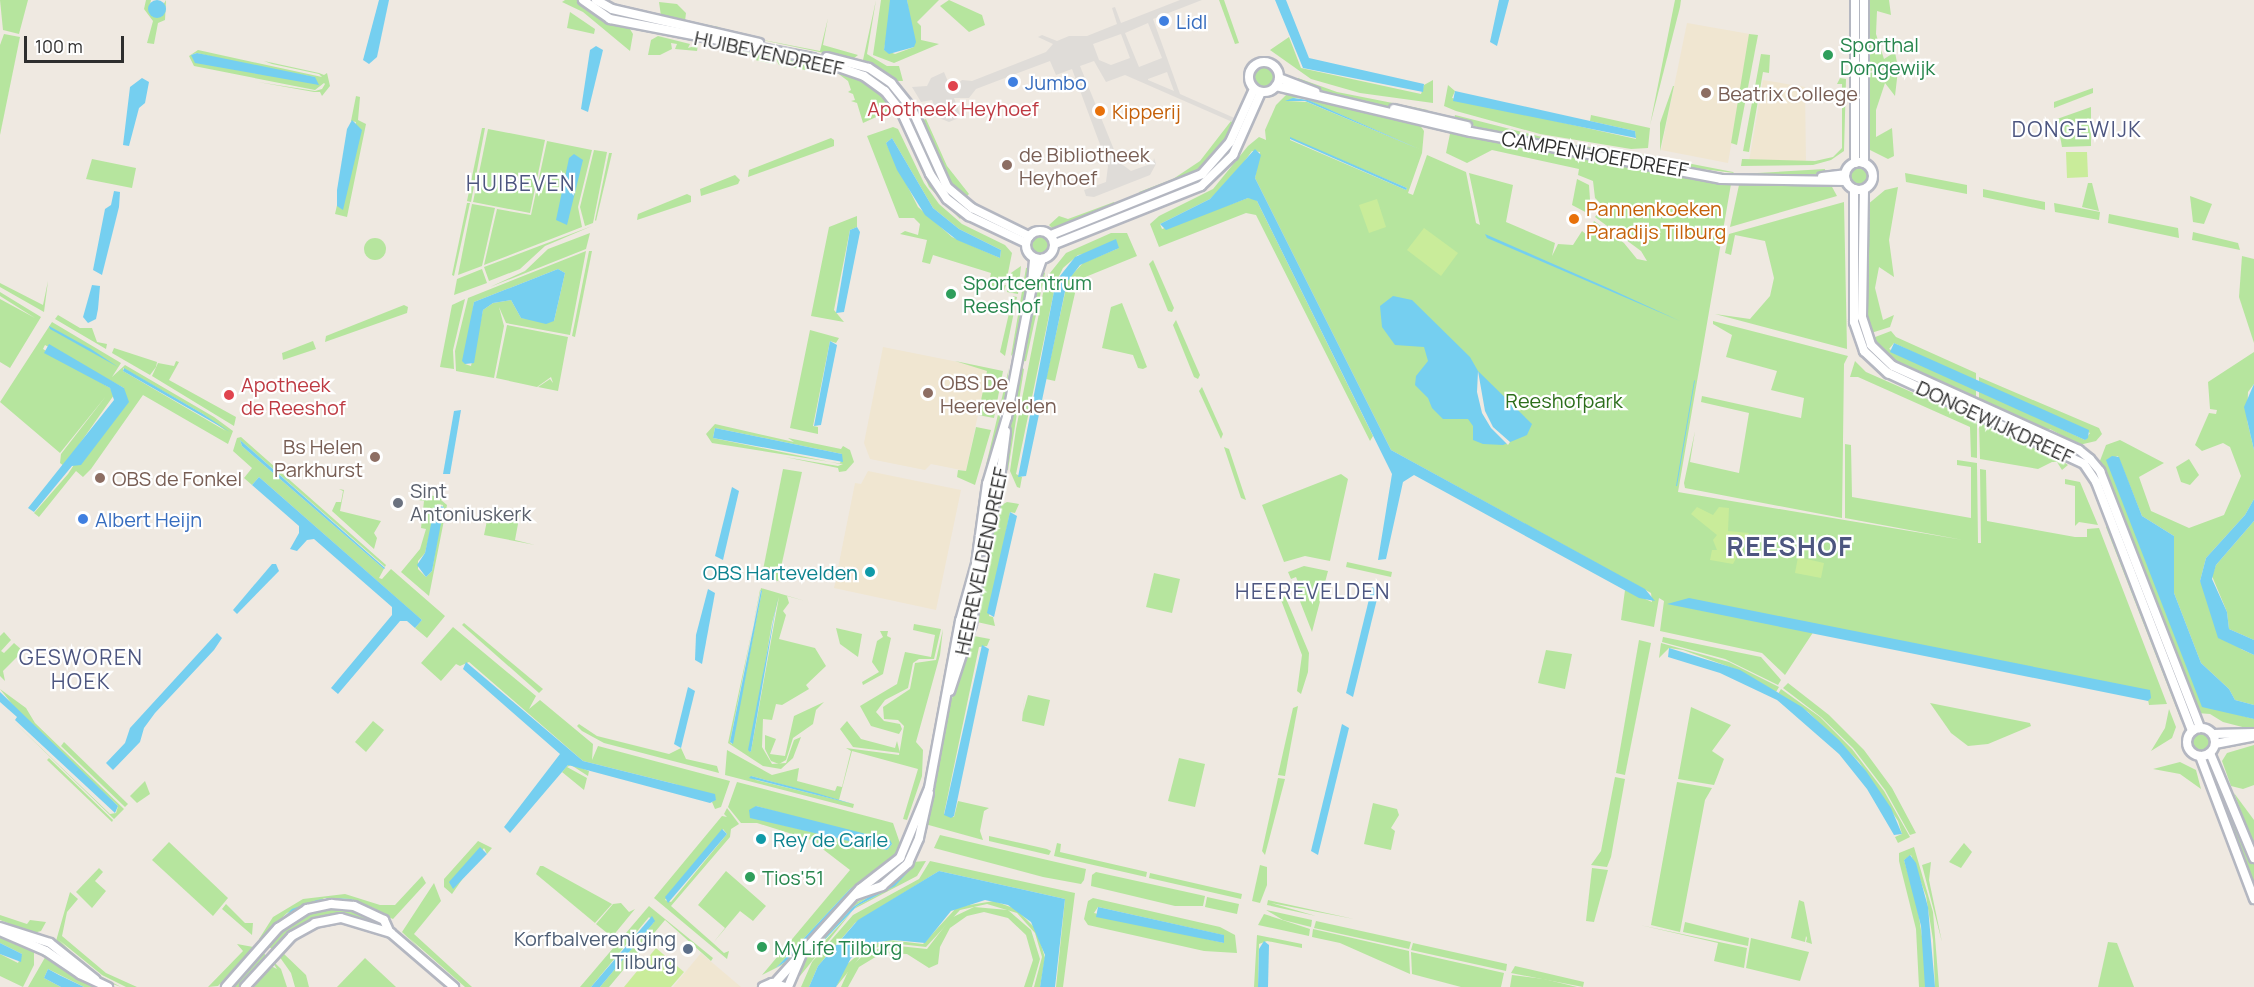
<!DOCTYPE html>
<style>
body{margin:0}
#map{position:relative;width:2254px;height:987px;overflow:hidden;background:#efe9e1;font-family:Manrope,sans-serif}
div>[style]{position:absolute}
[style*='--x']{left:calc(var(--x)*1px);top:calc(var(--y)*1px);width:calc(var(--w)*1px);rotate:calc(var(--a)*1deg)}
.education>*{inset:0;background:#f0e6d1}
.green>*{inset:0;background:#b6e59e}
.round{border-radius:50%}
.pitch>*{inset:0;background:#c9ec9a}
.plaza>*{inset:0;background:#dfdcd8}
.water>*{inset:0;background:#75cff0}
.pier>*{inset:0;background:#efe9e1}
.roads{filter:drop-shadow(2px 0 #b4b7c1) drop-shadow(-2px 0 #b4b7c1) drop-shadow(0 2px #b4b7c1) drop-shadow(0 -2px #b4b7c1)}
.minor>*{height:8px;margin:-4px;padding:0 4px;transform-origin:4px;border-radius:4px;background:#fff}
.minor>.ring{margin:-4px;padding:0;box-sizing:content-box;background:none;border:8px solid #fff;border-radius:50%}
.dots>*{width:16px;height:16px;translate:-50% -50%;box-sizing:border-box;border:3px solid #fff;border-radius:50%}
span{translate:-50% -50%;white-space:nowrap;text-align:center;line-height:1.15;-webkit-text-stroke:4.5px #fff;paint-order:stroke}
.shop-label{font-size:20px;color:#366cbe}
.left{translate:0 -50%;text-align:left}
.leisure-label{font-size:20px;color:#27864d}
.street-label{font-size:20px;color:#2e2e2e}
.education-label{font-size:20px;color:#785e54}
.right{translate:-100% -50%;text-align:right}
.health-label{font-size:20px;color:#be3a42}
.food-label{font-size:20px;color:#c56008}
.park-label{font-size:20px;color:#2c6e1b}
.worship-label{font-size:20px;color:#5b616d}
.culture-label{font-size:20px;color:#0d838f}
.service-label{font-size:20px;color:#4e5e75}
.neighbourhood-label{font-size:21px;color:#4d5680;letter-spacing:1.5px}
.district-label{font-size:26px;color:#4d5680;font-weight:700;letter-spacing:1.5px}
.scale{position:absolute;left:24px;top:36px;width:100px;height:27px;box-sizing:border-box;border:3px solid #2e2e2e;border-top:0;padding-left:8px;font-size:18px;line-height:21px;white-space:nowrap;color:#2e2e2e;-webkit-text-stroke:4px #fff;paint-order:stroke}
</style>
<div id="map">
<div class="education">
<i style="clip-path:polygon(1687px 23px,1750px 34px,1728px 163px,1661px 150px)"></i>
<i style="clip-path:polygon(1763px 80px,1805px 87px,1806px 163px,1749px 161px)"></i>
<i style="clip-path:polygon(883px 347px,988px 368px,966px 471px,931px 464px,925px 470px,870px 459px,864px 443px)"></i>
<i style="clip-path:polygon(868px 471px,961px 490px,936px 610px,834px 588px,855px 483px,861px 484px)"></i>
<i style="clip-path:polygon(701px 953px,741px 987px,673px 987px)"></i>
</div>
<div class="green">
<i style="clip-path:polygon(0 0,28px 0,19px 34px,3px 30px)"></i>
<i style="clip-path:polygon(146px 0,151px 0,149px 9px,164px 12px,162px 7px,166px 0,165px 20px,158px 23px,154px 44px,147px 43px,153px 21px,144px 9px)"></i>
<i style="clip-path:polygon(565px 0,580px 0,601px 18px,628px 26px,633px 34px,630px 51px,583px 12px,562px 2px)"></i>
<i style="clip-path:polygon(876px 0,867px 54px,887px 66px,899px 66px,903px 81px,894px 81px,863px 60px)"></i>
<i style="clip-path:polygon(881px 0,890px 0,891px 8px,884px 50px,895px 54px,914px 47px,907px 0,939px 0,917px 22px,921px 26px,921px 40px,939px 44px,894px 63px,873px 55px)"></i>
<i style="clip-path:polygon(949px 0,982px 15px,985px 25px,969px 32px,940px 6px)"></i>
<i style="clip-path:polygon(1219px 0,1224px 0,1239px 43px,1235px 44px)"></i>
<i style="clip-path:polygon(1675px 0,1681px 0,1680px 7px,1650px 125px)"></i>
<i style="clip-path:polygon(1866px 0,1889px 0,1891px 15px,1877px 11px,1876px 34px,1884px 59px,1895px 52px,1898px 68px,1869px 71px)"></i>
<i style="clip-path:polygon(659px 2px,677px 4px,686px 13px,685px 21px,719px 27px,718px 30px,661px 16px)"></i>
<i style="clip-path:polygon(570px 12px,595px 29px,594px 34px,567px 28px)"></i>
<i style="clip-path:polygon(828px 18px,823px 45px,858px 55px,853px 59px,738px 35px,820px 51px)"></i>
<i style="clip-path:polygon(4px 34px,20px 37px,0 135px,0 45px)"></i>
<i style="clip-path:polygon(1749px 34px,1758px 35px,1737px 145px,1731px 143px)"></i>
<i style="clip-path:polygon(658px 36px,690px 44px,688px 48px,698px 45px,697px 51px,675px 49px,677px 44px,671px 43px,672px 49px,660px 55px,648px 55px,651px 40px)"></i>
<i style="clip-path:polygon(1289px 37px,1301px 68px,1421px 94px,1424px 85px,1433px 80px,1433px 103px,1360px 93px,1311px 79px,1270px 50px)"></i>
<i style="clip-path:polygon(738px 48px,818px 61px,853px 73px,877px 88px,892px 104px,885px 113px,863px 123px,857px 103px,851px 101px,855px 100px,853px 94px,848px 92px,851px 90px,848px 81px,836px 72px,832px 75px,819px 73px,821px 68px,816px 67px,816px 72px,779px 65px,776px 59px,775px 64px,755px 60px,756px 55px,734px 52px)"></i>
<i style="clip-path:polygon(evenodd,198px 50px,322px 77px,319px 74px,272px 64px,264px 61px,319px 73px,324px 75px,327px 73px,330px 86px,322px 96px,320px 92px,314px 92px,258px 82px,315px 91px,322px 89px,325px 84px,324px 83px,315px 90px,194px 66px,189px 56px,198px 50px,197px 53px,259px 68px,315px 77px,258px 74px,191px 55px,197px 53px)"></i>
<i style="clip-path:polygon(1761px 54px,1770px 55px,1769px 73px,1763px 72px,1749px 152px,1743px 151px)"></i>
<i class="round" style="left:1253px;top:66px;width:22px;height:22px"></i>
<i style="clip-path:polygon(1898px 70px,1895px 96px,1885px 83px,1876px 110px,1876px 137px,1892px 128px,1894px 156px,1888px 159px,1868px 149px,1865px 143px,1868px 73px)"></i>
<i style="clip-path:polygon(1298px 78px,1337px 92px,1428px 110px,1421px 112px,1373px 104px,1321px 91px,1297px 81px)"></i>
<i style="clip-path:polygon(1840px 78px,1846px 79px,1844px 151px,1831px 160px,1813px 165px,1741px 166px,1742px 159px,1815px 161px,1833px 157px,1842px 148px,1842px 84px,1837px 84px)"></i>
<i style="clip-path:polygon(1448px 85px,1455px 91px,1452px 98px,1636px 139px,1635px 131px,1590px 121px,1591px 115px,1650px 128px,1648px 148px,1631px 149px,1540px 134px,1456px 111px,1444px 106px)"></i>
<i style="clip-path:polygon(1673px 86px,1674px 86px,1660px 151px,1660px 123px)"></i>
<i style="clip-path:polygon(2093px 88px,2093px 93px,2054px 108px,2054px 102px)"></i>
<i style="clip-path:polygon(evenodd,1289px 92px,1417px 121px,1424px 131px,1422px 153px,1408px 193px,1413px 195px,1427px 155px,1466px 172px,1476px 223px,1480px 225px,1469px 173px,1513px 185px,1506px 222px,1555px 243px,1552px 256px,1558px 244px,1573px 245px,1582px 231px,1587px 235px,1594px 221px,1624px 243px,1637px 259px,1647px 261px,1641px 251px,1595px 217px,1603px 206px,1595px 198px,1593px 181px,1578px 175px,1579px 169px,1492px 150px,1467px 163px,1446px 153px,1451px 129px,1731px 184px,1678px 492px,1963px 540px,1845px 518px,1845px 444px,1851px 445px,1852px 497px,1971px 518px,1971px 467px,1957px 465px,1957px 460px,1977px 463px,1978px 543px,1981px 543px,1980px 469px,1986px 470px,1987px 521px,2075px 537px,2087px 537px,2087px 529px,2099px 528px,2167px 704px,2149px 705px,2148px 700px,1814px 631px,1785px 675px,1762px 653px,1660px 631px,1664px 601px,1659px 598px,1654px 627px,1621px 620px,1625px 590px,1652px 602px,1651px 593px,1391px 450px,1255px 178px,1260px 152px,1252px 151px,1233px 177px,1210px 199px,1160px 224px,1162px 229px,1248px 198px,1256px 199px,1373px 436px,1370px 441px,1256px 215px,1246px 213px,1159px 247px,1150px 224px,1159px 216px,1213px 189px,1248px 146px,1259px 137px,1266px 140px,1265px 130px,1276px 105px,1289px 92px,1296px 98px,1305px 99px,1419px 149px,1307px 102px,1288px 101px,1296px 98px,1289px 92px,1290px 138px,1407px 188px,1406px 190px,1290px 140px,1290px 138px)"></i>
<i style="clip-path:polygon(356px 96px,360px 97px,358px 120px,366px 124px,347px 217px,335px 214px,356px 122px,351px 121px)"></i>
<i style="clip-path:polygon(2091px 107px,2091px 146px,2062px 147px,2057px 119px)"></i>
<i style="clip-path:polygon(1455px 115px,1570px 144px,1645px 155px,1635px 159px,1484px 129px,1454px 120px)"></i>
<i style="clip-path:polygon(926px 119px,947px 166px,969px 194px,963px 200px,950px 187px,920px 121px)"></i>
<i style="clip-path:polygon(1231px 121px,1237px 124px,1231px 138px,1202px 171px,1142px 198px,1139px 192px,1173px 179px,1200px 161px)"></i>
<i style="clip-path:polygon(evenodd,893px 127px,898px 129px,924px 183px,939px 204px,962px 224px,1005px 245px,1012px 253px,1006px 283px,999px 278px,997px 287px,1006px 285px,1004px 291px,988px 288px,991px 273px,933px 255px,930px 264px,922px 262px,927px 240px,900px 234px,905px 231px,918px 235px,920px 224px,914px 218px,899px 218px,867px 136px,893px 127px,892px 138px,933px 208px,959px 229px,1001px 250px,1000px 258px,952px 237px,918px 207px,886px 143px,892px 138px)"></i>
<i style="clip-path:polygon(903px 127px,929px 181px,962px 216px,960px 219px,929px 187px)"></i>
<i style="clip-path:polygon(482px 128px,485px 128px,471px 202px,467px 201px)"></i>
<i style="clip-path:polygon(488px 129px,545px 140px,530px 213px,473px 202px)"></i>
<i style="clip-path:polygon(831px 138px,834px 140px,834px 146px,748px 177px,749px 170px)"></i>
<i style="clip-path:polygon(547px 141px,592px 150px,578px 207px,582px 227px,484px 265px,497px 209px,531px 215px)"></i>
<i style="clip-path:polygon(594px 150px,607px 152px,593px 223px,585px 226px,580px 207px)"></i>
<i style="clip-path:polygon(609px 153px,612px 153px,596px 221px,595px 220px)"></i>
<i style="clip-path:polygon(1651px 156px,1733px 172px,1734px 173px,1662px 164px)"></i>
<i style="clip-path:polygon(92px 159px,136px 168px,132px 188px,86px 179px)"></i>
<i class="round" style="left:1849px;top:167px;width:20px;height:20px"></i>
<i style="clip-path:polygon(1825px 169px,1825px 173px,1782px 178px,1740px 174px)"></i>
<i style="clip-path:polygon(1905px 173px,1967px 185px,1967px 194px,1906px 182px)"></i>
<i style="clip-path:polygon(735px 175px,740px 180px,738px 184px,701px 196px,700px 189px)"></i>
<i style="clip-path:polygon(1577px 179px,1589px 185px,1591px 215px,1572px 205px)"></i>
<i style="clip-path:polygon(2088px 183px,2092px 183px,2099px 211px,2082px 207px)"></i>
<i style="clip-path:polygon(1739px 185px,1831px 185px,1837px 196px,1730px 227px)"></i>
<i style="clip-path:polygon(1898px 187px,1889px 240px,1894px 277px,1879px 267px,1875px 288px,1883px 320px,1894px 315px,1890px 327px,1868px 334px,1867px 205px,1885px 190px)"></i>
<i style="clip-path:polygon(1983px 189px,2045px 202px,2045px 210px,1983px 197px)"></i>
<i style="clip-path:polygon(687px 194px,691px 196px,691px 202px,637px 220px,638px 214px)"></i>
<i style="clip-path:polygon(2190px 196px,2212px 204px,2204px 224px,2193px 222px)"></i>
<i style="clip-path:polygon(1114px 202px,1116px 208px,1054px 230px,1049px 225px,1059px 216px,1068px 219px)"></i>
<i style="clip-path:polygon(1844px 202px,1847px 349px,1715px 314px,1750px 319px,1770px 296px,1774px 278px,1765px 241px,1735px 235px,1731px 255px,1725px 253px,1729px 234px)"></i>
<i style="clip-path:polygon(467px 203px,470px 203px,454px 276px,452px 275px)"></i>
<i style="clip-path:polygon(2054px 203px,2100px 212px,2099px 220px,2055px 212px)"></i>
<i style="clip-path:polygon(472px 204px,495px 208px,482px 266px,458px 275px)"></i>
<i style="clip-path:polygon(2109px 214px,2178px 228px,2179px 238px,2108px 223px)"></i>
<i style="clip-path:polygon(857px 216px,857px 227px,850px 230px,834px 310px,844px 322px,811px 316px,829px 227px)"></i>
<i style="clip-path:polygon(592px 226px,545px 246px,520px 269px,489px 281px,484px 267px)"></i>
<i style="clip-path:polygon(2193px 232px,2238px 243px,2240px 250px,2192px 240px)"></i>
<i style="clip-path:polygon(590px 233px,586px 249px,490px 287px,525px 271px,548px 249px)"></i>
<i style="clip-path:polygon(1111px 233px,1127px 233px,1137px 256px,1078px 280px,1055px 381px,1046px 379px,1068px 279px,1083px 263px,1119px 248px,1078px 255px,1063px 268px,1056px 282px,1016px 474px,1022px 477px,1020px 488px,1017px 487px,1010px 471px,1016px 429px,1046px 278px,1066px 253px)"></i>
<i class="round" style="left:1029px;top:234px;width:22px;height:22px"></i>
<i class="round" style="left:364px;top:238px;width:22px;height:22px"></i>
<i style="clip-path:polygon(evenodd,586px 251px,570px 335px,506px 323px,499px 307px,504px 326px,494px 378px,456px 371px,455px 351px,468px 298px,586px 251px,558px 269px,565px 273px,554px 321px,521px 318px,511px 300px,493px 303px,483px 310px,471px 366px,465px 364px,474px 302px,558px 269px)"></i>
<i style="clip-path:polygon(589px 251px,592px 251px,575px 337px,572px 336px)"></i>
<i style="clip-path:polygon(2242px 256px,2254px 259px,2254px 343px,2239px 297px)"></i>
<i style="clip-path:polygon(1153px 260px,1174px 308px,1172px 312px,1168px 311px,1149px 264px)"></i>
<i style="clip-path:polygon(1021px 266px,1018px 294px,1007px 292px,1011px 273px)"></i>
<i style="clip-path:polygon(1029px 267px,1016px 350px,1011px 356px,1026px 268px)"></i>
<i style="clip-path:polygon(482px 269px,487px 283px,454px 295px,457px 279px)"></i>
<i style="clip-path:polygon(1040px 269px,1045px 273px,1026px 361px,1021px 362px)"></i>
<i style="clip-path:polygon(48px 281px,44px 312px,0 287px,0 283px,43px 305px)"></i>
<i style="clip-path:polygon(0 292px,41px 317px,10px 368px,0 362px,0 299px,35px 318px,0 296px)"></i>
<i style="clip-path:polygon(1013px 296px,1017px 297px,1005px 356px,1000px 352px)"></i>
<i style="clip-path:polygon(465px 299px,453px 350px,454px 369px,440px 367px,452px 305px)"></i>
<i style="clip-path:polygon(1122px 303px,1147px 367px,1143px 369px,1138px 368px,1133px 355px,1102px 348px,1111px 307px)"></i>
<i style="clip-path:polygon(404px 305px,408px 307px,407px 313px,325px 342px,326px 336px)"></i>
<i style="clip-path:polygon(58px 315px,80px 328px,92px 328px,97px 342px,107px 344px,106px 349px,55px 319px)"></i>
<i style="clip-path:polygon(1176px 320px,1200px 375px,1198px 379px,1194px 377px,1173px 325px)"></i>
<i style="clip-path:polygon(1713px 321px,1848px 356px,1844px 364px,1842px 518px,1685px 488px,1684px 483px,1695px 431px,1690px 462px,1739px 473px,1749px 413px,1701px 402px,1702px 396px,1801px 418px,1804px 398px,1771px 390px,1777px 371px,1726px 357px,1732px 335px,1713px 324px)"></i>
<i style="clip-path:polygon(evenodd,52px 322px,121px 363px,112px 377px,125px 365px,214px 417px,233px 431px,228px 444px,143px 395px,91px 469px,83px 477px,76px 471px,39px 517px,34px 513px,68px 474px,124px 388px,45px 345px,43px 349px,110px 388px,114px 395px,64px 466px,60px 463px,61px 454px,106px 396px,60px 453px,0 402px,52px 322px,123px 368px,203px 414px,226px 431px,123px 371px,123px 368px)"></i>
<i style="clip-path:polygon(507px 325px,568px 337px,558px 391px,538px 387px,550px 379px,553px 383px,551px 377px,537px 387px,496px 378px)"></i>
<i style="clip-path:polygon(810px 330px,839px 338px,836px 343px,830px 341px,813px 426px,818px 427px,818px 434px,790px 428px)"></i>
<i style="clip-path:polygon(1891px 331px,1896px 337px,1976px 373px,1976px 382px,1894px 343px,1889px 349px,1976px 388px,1976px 401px,1892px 363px,1870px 339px)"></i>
<i style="clip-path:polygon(313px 341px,316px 349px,283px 360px,282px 353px)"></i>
<i style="clip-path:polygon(114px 348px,157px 362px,156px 367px,150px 375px,112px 353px)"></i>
<i style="clip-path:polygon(2254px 352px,2254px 384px,2248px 392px,2247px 420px,2254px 450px,2254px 499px,2245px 515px,2206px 558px,2200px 581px,2241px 649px,2254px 655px,2254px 705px,2235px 700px,2229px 689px,2201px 663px,2174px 593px,2174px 536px,2142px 516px,2118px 456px,2107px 460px,2202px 705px,2254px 719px,2254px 730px,2223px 722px,2210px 714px,2197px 713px,2098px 466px,2106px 445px,2120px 440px,2164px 463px,2139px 477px,2151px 511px,2189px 528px,2224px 515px,2241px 476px,2230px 447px,2223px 443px,2202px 451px,2195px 445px,2209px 413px,2216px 414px,2217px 410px,2210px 409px,2208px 382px)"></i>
<i style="clip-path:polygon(176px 361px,179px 362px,169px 380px,236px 417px,234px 426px,152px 376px,158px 363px,174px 366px)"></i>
<i style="clip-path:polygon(955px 361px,1003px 371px,994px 418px,978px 415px,987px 371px)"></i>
<i style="clip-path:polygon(1855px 361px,1866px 372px,1977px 421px,1977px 458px,1971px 457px,1970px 427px,1858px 377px,1850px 377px)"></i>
<i style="clip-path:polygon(1020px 367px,1024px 369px,1008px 470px,1003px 469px)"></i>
<i style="clip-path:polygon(1009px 368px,1001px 424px,989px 466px,986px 465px)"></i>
<i style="clip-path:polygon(1979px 377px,2099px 428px,2102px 434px,2096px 441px,2079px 445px,2050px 429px,2040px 430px,1979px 402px,1979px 390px,2085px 440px,2090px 433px,1979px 383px)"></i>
<i style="clip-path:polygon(1202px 387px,1223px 434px,1221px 439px,1199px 391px)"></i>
<i style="clip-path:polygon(1979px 422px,2055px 456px,2068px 465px,2062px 470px,2057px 462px,2052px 462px,2038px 469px,1980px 459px)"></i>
<i style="clip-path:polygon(evenodd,715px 424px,794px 442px,788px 438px,841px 449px,843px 446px,850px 450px,854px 462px,846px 471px,839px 472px,838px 468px,785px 457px,838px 466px,843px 464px,712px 443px,706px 434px,715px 424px,715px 428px,842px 454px,840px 464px,713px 438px,715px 428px)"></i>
<i style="clip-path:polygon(976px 427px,991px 430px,975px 485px,957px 477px,958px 470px,966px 471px)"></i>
<i style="clip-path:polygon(evenodd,241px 437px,386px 565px,379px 578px,382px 579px,391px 569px,445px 616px,427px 638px,415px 628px,422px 620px,416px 615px,259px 477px,252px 485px,244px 478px,252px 468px,233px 451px,237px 438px,241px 437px,240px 440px,385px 567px,384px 569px,242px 446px,240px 440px)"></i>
<i style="clip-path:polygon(1224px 447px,1229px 449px,1246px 500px,1241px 498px)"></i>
<i style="clip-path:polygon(2189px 459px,2199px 475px,2190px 485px,2181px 482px,2176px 467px)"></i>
<i style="clip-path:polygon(343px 469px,339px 489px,344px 490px,340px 511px,381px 521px,374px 533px,377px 538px,374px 549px,332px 511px,336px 502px,341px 502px,343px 491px,339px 489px)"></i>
<i style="clip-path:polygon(783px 469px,802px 472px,778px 581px,762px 575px)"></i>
<i style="clip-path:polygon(1341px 474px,1348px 479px,1330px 561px,1305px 556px,1284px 562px,1262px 505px)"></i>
<i style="clip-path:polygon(2065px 479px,2080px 482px,2098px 525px,2079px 522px,2075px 526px,2075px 486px,2065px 484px)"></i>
<i style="clip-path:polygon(evenodd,429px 495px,449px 499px,441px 500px,447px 505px,429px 596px,401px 572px,420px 549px,426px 529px,421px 528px,424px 501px,419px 500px,420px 496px,428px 499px,429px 495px,437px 504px,443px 505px,432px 571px,426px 577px,418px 569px,418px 561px,425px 553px,437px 504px)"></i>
<i style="clip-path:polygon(1007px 502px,1019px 504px,1015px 513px,1010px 512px,989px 616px,993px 617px,995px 626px,977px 622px,992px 531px,1000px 506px)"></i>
<i style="clip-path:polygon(496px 508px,520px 513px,515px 540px,535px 545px,484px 535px,489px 511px)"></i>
<i style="clip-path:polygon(2254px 521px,2254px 640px,2229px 629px,2227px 612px,2212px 576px,2216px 565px)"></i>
<i style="clip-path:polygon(2110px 525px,2185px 716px,2181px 720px,2106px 527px)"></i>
<i style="clip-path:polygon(1347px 562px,1392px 572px,1391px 577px,1346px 567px)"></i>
<i style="clip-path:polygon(1304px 566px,1328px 571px,1312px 632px,1294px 586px,1298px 582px,1296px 577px,1291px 579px,1288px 572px)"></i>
<i style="clip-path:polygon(1154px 573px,1180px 579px,1172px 613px,1146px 607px)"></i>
<i style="clip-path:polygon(evenodd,761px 588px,805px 601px,787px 596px,789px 603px,783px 611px,786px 615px,779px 639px,815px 648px,826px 666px,806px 685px,809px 689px,782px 705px,776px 704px,772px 720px,763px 719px,762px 747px,772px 764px,786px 763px,794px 740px,801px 737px,793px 758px,781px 769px,763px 766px,728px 743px,761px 588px,760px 590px,762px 591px,732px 744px,730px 742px,760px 590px,761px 588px,779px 597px,751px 751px,750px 752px,772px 623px,779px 597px)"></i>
<i style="clip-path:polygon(1285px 596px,1309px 653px,1308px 672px,1301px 694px,1297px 691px,1302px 655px,1281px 600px)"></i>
<i style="clip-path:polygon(464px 623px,543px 689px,539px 693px,462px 625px)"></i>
<i style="clip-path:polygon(914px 624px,941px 629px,934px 659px,919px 659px,913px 663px,908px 688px,885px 700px,876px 712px,884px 721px,900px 724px,902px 729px,899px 734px,871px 726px,860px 706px,897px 684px,905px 652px,931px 657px,935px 635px,913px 630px)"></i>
<i style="clip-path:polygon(453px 627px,536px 696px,529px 709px,540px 700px,593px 744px,592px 760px,598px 746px,730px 781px,721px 807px,715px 809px,712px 802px,716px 799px,675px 784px,583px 761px,469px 662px,460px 666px,456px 664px,441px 681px,421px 663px)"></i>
<i style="clip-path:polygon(836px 628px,862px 634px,858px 657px,840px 644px)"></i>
<i style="clip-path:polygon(943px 629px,940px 655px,916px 742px,923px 750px,922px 776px,907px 820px,903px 819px,918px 769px,852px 751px,839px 800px,751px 776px,756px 780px,854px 804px,853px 808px,725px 775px,727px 750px,772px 775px,799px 768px,797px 781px,835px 791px,837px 786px,842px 787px,851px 751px,846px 748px,899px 755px,904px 726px,898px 720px,884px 719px,883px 707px,910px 689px,915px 663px,936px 660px)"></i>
<i style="clip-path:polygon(880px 631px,888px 631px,887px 636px,891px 638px,883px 674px,863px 685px,862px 682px,879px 672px,872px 662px,877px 641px,883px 637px)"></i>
<i style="clip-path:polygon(4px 632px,11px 640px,1px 651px,4px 653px,14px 643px,23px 651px,3px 671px,5px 681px,0 676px,0 636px)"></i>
<i style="clip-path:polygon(974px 636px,990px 639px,987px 646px,979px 647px,944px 814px,954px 817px,958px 801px,989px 808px,984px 811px,980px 831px,983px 840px,925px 824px,943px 724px)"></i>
<i style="clip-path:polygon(1663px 637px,1761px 657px,1781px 680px,1778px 685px,1725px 659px,1662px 642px)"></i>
<i style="clip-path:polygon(1639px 640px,1651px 643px,1625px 775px,1616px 773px)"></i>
<i style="clip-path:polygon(1661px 643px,1729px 662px,1779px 687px,1776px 692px,1735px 669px,1683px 650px,1669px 648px,1659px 658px)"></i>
<i style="clip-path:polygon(1546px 650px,1572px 654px,1565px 689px,1538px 683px)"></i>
<i style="clip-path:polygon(1788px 683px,1829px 715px,1864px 750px,1892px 788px,1916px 833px,1910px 835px,1885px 790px,1853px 748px,1821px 717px,1783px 688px)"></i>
<i style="clip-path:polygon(0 689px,26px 708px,35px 723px,124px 809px,114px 819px,13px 721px,110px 814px,116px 813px,118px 806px,20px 714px)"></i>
<i style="clip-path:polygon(1781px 689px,1820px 717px,1852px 749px,1884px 791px,1910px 837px,1898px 843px,1895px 837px,1902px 834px,1898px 821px,1859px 762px,1808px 712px,1778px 694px)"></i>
<i style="clip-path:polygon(1025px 693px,1023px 713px,1028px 695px,1050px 700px,1044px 726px,1022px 721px)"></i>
<i style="clip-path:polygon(824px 702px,816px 710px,813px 724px,793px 738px,786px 760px,779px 764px,771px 761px,765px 749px,765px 735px,776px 739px,770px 754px,785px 756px,794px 716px)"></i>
<i style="clip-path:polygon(1930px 703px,2030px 723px,2031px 726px,1988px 744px,1968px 746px,1951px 733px)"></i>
<i style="clip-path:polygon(1298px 706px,1285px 776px,1278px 775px,1293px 708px)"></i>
<i style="clip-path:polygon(1691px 707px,1731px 725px,1712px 751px,1724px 759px,1714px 785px,1678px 779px)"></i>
<i style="clip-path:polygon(2169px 709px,2176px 727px,2172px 738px,2151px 751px,2165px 728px)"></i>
<i style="clip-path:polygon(373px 721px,384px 730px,366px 752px,355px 742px)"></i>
<i style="clip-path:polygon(847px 721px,861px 739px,895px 748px,897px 741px,900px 753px,853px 747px,840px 729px)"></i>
<i style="clip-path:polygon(579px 724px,597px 736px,669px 754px,681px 748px,686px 759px,717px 766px,719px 773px,604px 743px,582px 731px,577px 726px)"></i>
<i class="round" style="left:2191px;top:732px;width:20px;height:20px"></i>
<i style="clip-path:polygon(64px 742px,128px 804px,125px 807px,61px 746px)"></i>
<i style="clip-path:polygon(2254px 745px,2254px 785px,2243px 789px,2231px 786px,2222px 761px,2227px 753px)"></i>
<i style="clip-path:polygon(49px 758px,113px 820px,112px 822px,47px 760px)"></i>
<i style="clip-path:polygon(1179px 758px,1205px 764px,1195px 807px,1168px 801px)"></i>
<i style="clip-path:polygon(2180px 762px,2196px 770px,2201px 789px,2180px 774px,2153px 769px)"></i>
<i style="clip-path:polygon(571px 764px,589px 771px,588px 776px,571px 765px,567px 767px,587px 778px,584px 790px,562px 772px,568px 765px)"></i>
<i style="clip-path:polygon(2215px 766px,2254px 863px,2254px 894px,2207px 769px)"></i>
<i style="clip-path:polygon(1615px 777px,1625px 779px,1611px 857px,1607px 867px,1591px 865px,1601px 851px)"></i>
<i style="clip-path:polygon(1278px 778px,1285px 779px,1265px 855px,1262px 851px)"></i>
<i style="clip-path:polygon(145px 781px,150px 794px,137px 803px,130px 796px)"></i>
<i style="clip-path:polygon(evenodd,737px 782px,893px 823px,902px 849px,787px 968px,782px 965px,762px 975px,850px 870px,811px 840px,757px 823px,741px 823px,728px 807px,737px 782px,756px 806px,892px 844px,887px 850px,754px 818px,756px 806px,737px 782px,886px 864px,844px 899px,795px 955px,776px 968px,850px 889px,886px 864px)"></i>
<i style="clip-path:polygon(1677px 782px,1712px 788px,1705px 800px,1680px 932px,1651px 925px)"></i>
<i style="clip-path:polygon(2234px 793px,2254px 820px,2254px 845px)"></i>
<i style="clip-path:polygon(1373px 803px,1397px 809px,1399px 815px,1391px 828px,1395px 831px,1391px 850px,1364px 844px)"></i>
<i style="clip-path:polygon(evenodd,727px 808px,739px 824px,731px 829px,730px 837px,671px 906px,713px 943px,725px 928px,698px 905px,726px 871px,766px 906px,753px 921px,740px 911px,713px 943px,724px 953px,729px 951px,727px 959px,654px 898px,722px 816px,727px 817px,724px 814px,727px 808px,723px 829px,727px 834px,671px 902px,665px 900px,723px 829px)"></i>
<i style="clip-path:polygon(940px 835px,1086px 869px,1084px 880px,1081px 884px,1043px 877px,934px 848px)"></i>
<i style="clip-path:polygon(989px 836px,1047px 849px,1051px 851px,1049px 855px,989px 841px)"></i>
<i style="clip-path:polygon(478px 841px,492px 848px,487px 854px,484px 848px,452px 894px,444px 887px,444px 879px)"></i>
<i style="clip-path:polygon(169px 842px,228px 898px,213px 916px,152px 860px)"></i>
<i style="clip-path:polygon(1057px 843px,1061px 844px,1060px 852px,1147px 872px,1146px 877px,1054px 856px)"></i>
<i style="clip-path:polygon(1964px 843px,1972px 852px,1961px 868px,1949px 862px)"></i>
<i style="clip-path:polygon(1914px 847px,1933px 912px,1939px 987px,1935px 987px,1933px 940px,1926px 896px,1911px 855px,1904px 860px,1917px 904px,1925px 956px,1925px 987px,1919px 987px,1916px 929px,1899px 861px,1899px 853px)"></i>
<i style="clip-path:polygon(evenodd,926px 861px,917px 876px,854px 909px,800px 976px,796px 974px,804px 959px,850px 906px,891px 883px,912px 862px,926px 861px,908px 872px,889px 889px,857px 906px,808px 959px,853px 907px,908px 872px)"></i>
<i style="clip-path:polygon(930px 861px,1075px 893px,1063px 987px,1056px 987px,1065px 899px,939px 871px,855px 923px,818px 966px,809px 987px,801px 987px,812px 962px,853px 915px,919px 879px)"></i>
<i style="clip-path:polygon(1931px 862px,1929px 880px,1942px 942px,1922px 865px)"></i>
<i style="clip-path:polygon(1260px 865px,1267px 867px,1267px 885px,1260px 903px,1252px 901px)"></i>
<i style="clip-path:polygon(540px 866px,543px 866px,612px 904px,595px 923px,536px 874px)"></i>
<i style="clip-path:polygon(99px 868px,103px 872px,95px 881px,106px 891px,92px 908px,76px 892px)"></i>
<i style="clip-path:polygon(1592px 868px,1608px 870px,1594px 922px,1586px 921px)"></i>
<i style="clip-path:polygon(1096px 872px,1205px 896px,1203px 906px,1175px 906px,1091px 886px,1092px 875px)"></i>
<i style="clip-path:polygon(1150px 873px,1242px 894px,1241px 899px,1149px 878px)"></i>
<i style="clip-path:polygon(evenodd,422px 876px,426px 883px,393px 919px,364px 907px,302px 909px,262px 942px,259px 939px,273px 917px,303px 899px,345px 894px,380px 905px,395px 905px,422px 876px,325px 898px,351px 899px,376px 909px,345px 901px,316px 902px,289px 913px,266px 933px,287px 913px,325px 898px)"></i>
<i style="clip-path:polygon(434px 883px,441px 901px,414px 934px,472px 987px,465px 987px,408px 937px,459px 987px,402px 932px)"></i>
<i style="clip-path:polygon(70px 892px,78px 899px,67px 912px,62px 936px,106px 973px,137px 987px,126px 987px,102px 975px,59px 940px,91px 971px,121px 987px,102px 980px,56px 941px)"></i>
<i style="clip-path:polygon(1207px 897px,1239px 904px,1237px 914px,1205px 907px)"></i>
<i style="clip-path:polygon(evenodd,1093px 898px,1220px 927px,1235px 935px,1237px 953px,1204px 951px,1088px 925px,1084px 919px,1088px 901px,1093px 898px,1098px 907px,1223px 935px,1224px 943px,1094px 913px,1098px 907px)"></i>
<i style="clip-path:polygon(1268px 900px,1354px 919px,1271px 903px,1316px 916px,1267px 905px)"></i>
<i style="clip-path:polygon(1799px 900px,1804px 902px,1812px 944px,1806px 942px,1807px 938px,1806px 936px,1805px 942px,1791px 938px)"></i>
<i style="clip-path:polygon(994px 901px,1016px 909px,1037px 930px,1045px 958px,1040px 987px,1034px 987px,1042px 957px,1035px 933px,1017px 913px,987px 904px,960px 910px,926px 947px,890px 943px,864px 952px,836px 987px,845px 966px,868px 946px,889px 940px,923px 944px,957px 907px)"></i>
<i style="clip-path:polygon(621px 903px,629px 912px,635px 909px,612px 937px,596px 924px,613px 904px)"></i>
<i style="clip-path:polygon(226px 904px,245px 923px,253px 923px,252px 935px,222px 909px)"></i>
<i style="clip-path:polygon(649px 906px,713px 958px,711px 961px,665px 920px,609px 987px,600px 987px,654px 922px,649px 917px,591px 987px,580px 987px)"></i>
<i style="clip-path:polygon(330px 907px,354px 909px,382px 923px,380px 926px,354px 917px,326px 917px,299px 927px,273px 950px,267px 945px,302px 914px)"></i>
<i style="clip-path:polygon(974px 907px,1008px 910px,1031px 930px,1040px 959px,1032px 987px,1024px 987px,1033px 960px,1026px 935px,1008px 918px,984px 912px,967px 916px,950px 928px,940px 947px,938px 964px,929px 968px,907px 954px,882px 953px,859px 967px,848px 987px,841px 987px,850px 967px,866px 953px,889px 945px,927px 949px,951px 918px)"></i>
<i style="clip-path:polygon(1266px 910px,1312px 920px,1311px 927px,1283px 920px)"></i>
<i style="clip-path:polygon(1264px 914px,1310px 929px,1309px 936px,1258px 925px)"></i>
<i style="clip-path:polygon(0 915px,27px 924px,30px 920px,46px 922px,41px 931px,30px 934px,0 925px,26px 930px,0 920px)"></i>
<i style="clip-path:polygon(1316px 921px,1411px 942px,1409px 949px,1314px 928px)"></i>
<i style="clip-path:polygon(1685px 922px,1749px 938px,1748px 946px,1683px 932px)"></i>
<i style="clip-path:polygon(1640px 925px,1747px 948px,1744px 968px,1714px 961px,1718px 943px)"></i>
<i style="clip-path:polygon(1313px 929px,1409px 951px,1410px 974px,1340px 943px,1312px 937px)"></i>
<i style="clip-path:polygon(0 934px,34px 951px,34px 965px,23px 987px,0 976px,0 954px,18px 963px,22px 954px,0 943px)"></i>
<i style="clip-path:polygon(1257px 935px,1302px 944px,1302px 948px,1267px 941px,1259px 944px,1258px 987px,1254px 987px)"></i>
<i style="clip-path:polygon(1751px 938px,1809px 952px,1800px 981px,1746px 968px)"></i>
<i style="clip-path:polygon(2108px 942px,2117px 943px,2134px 987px,2098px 987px)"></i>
<i style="clip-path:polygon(1413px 943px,1507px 964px,1506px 971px,1411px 950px)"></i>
<i style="clip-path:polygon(237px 944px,258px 948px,223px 987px,220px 987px,248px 953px,218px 986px,208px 987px,243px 951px)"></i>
<i style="clip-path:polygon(262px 951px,267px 957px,241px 987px,231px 987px)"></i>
<i style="clip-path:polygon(1411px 952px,1504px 973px,1501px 987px,1461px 987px,1412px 974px)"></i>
<i style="clip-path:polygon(283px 953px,306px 975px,309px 987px,295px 987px,291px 973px,279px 956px)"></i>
<i style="clip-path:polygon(47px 954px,100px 987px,84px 987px,48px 969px,44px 978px,61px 987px,28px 987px)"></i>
<i style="clip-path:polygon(365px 958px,396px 987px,337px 987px)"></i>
<i style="clip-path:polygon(272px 960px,281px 969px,287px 987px,254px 987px,271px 966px,277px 969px,273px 963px,248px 987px)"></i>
<i style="clip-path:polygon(1515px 966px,1584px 982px,1583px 987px,1511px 973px)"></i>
<i style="clip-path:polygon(1512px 975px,1544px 979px,1577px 987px,1510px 987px)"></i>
</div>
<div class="pitch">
<i style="clip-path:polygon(2066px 152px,2087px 152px,2088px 177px,2067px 178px)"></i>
<i style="clip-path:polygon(1377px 199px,1386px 227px,1369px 233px,1359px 205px)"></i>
<i style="clip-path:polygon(1424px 228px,1458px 253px,1441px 276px,1407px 250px)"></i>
<i style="clip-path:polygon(1697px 507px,1713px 515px,1719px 507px,1729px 508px,1728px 531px,1749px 533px,1733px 564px,1710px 560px,1712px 550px,1717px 550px,1713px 540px,1717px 535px,1691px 514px)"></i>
<i style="clip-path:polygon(1798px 557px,1824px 563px,1821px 578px,1795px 573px)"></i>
<i style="clip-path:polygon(656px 948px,684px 972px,671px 987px,624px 987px)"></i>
</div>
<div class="plaza">
<i style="clip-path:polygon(evenodd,1180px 0,1202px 0,1153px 19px,1180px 94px,1239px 120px,1237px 124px,1125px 75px,1106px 82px,1094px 61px,1080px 66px,1119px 162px,1131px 171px,1153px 163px,1154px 158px,1156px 164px,1150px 175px,1094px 197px,1086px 196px,1084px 190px,1106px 182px,1108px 166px,1072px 69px,1056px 75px,1050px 61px,976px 89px,969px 98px,954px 98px,961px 117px,949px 122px,939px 118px,932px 100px,921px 102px,912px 87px,927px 86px,931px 78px,944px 72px,951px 89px,962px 80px,972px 81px,1046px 52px,1053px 44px,1038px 37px,1042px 35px,1057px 41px,1069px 36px,1087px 36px,1117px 24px,1112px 8px,1115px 7px,1121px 23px,1180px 0,1148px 23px,1162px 58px,1139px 67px,1125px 33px,1148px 23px,1180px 0,1121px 34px,1130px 58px,1111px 65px,1099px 60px,1093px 44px,1121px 34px,1180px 0,1167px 72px,1174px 91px,1148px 80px,1148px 79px,1167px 72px)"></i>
</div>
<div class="water">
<i style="clip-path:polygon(379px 0,389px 0,377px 57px,369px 64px,363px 60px)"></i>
<i style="clip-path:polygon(890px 0,907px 0,916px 42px,914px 47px,889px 54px,884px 50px)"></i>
<i style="clip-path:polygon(1275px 0,1286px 0,1309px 58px,1424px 84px,1423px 92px,1303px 68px)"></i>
<i style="clip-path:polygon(1499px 0,1509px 0,1497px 46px,1490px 42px)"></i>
<i class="round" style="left:148px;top:0;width:18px;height:18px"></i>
<i style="clip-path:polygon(596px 46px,603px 50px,588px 112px,581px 109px,590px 50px)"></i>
<i style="clip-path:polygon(197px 53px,315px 77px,319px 85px,195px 63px,191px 55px)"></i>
<i style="clip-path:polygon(142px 78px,149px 82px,145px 103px,139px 108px,129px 146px,123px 145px,130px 87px)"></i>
<i style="clip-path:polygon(1455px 91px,1635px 131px,1636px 138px,1453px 101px)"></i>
<i style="clip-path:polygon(1293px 98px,1308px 100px,1419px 149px,1305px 101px,1285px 101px)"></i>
<i style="clip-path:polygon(352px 120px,362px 130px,343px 210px,337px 206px,337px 190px,347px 129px)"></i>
<i style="clip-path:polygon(1290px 137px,1407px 188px,1406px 190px,1290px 139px)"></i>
<i style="clip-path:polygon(892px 138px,933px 208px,959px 229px,1001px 250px,1000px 258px,957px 240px,925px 215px,897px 170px,886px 143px)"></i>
<i style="clip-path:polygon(1255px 149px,1261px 155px,1255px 178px,1391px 450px,1645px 589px,1655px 601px,1639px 598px,1414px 475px,1403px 482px,1386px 559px,1378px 560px,1392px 474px,1257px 201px,1248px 198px,1166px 230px,1160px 224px,1210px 199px)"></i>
<i style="clip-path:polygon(574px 154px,583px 160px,567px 225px,556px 220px,569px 158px)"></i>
<i style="clip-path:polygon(114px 191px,120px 192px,119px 207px,102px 275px,93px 270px,105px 209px,111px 205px)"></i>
<i style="clip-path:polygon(857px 227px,860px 232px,844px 312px,836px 313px,850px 230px)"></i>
<i style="clip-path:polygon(1485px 234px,1608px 288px,1680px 321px,1487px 238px)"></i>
<i style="clip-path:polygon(1116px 239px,1119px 248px,1080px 265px,1067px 282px,1026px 476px,1018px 477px,1056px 281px,1075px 257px)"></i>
<i style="clip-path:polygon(558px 269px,565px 273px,554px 321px,546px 324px,521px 318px,511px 300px,493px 303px,483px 310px,474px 363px,465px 364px,462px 361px,474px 302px)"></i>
<i style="clip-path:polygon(92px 285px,100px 286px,98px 309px,96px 319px,88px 323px,83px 317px)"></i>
<i style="clip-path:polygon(1393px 296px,1412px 300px,1470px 357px,1478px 371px,1532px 424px,1527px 435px,1503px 445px,1483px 444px,1473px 440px,1473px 426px,1468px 419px,1443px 419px,1432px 408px,1428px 398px,1415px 385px,1416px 376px,1428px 361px,1424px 347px,1395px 345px,1382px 327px,1380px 306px)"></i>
<i style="clip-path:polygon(49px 326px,91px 349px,118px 367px,50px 329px)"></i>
<i style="clip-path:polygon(830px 341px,837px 345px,821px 425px,814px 426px)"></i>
<i style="clip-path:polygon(1894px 343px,2089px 430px,2088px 438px,2085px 440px,1890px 352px)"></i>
<i style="clip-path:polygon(49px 344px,124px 388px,129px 402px,81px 465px,72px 466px,34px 512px,28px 508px,114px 400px,110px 388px,44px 353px)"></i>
<i style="clip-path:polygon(124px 368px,203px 414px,230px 432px,123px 371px)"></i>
<i style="clip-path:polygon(1695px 380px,1677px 486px,1676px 486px,1694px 381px)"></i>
<i style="clip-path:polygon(2254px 384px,2254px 450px,2244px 407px)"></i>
<i style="clip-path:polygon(461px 410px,450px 474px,443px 474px,454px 411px)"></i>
<i style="clip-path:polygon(715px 428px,842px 454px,843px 462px,713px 438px)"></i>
<i style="clip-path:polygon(240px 440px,385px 568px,384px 569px,242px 446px)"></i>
<i style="clip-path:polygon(2112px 456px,2119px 457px,2142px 516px,2174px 536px,2174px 593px,2201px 663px,2229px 689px,2235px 700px,2254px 705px,2254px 719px,2202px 707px,2106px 460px)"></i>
<i style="clip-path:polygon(259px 477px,422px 620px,415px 628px,407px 621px,400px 621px,338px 694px,331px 688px,392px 615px,392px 607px,314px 539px,307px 540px,297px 551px,290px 549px,299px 533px,299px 526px,252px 485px)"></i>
<i style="clip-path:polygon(732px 487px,739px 491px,723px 560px,715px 556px)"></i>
<i style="clip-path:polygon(2254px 499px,2254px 521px,2216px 565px,2212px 579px,2227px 612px,2229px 629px,2254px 640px,2254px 655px,2218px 638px,2200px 581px,2206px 558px,2245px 515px)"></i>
<i style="clip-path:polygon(435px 505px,444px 507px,432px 571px,426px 577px,417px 565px,425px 553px)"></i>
<i style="clip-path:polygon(1010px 512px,1017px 516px,994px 617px,987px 613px)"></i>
<i style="clip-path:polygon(272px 564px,276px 564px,279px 571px,237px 614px,233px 610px)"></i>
<i style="clip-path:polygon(1372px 587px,1379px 591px,1353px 697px,1346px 693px)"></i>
<i style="clip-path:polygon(708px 589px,715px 593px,702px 664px,695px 660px,696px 635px)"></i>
<i style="clip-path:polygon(761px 590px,762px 591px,733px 744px,730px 742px)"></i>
<i style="clip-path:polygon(778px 596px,751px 751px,750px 752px,748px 750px)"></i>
<i style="clip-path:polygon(1689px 598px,2150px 690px,2151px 698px,2148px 701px,1667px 604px)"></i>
<i style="clip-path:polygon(217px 633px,222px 638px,214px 650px,155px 713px,144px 728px,140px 742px,113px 770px,106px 763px,125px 743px,130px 728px)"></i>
<i style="clip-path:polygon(982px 645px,989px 649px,954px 816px,951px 818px,944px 815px)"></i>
<i style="clip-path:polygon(1669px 648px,1740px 670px,1802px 707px,1839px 740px,1866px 771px,1891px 808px,1902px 834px,1894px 835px,1867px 789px,1839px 754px,1777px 700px,1720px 673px,1668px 657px)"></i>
<i style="clip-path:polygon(466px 662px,583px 761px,715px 794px,716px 800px,710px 803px,568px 765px,510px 833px,504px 827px,560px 754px,463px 669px)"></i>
<i style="clip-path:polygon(688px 687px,695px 691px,681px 748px,674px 744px)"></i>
<i style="clip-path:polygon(0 692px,118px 806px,115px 813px,15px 720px,17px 717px,0 702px)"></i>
<i style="clip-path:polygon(1342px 724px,1349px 728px,1318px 855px,1311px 851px)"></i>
<i style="clip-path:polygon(751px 776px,816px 793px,853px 804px,749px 778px)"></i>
<i style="clip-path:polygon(756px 806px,890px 840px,892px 844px,887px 850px,750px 818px,749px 810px)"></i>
<i style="clip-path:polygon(722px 829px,727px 834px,668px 903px,665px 897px)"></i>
<i style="clip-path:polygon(480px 847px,487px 854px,453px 889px,449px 882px)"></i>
<i style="clip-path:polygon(1910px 855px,1916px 863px,1928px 907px,1935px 987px,1925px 987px,1921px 926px,1904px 860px)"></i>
<i style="clip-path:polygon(886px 863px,888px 865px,852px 891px,795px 955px,776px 968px,850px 889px)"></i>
<i style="clip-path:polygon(939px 871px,1065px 899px,1055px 987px,1040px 987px,1045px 955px,1031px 922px,1008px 905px,985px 900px,951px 911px,925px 943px,893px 940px,874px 943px,851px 958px,836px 987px,809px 987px,818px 966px,858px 920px)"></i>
<i style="clip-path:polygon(908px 872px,895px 886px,857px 906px,807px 958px,853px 907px)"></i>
<i style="clip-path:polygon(331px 898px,351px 899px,376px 910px,345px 901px,316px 902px,289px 913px,267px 934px,292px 909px,317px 900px)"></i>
<i style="clip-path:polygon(1098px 907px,1224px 935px,1224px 943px,1096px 917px)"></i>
<i style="clip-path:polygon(652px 916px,655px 921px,600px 987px,591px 987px)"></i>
<i style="clip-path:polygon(1264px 941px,1269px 945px,1268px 987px,1258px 987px,1259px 949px)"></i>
<i style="clip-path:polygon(0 943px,22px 954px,21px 962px,0 954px)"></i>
<i style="clip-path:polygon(48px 969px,59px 975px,84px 987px,61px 987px,44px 978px)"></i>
</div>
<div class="pier">
<i style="clip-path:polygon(1478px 371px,1485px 411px,1493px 427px,1510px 442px,1508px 445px,1491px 428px,1482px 413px,1477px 392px)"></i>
</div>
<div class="roads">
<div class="minor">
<i style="--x:583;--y:0;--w:33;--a:35"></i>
<i style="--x:610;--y:19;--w:206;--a:10.9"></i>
<i style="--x:812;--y:58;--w:55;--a:19.1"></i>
<i style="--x:864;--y:76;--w:26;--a:36"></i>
<i style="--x:885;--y:91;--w:28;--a:52"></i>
<i style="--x:902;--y:113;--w:67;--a:65.3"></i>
<i style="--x:930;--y:174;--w:30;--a:56"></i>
<i style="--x:947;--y:199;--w:28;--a:38"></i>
<i style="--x:969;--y:216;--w:63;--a:25.3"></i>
<i style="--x:596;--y:0;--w:18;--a:29"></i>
<i style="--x:612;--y:9;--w:151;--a:13"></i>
<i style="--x:1855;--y:0;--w:163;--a:90"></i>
<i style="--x:827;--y:57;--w:43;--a:14.7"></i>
<i style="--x:869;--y:68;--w:27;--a:34"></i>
<i style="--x:891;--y:83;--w:33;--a:51"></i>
<i style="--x:912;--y:109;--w:85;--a:65.8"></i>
<i style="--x:947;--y:187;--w:33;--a:40"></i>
<i style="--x:972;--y:208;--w:64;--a:26.2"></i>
<i class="ring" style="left:1249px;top:62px;width:22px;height:22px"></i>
<i style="--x:1279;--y:78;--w:39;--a:21"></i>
<i style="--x:1276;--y:86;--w:200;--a:13.3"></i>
<i style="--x:1471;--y:132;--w:254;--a:10.6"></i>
<i style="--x:1721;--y:179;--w:125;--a:0.9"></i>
<i style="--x:1394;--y:109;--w:75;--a:13.1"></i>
<i class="ring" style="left:1845px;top:162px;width:20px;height:20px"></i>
<i style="--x:1864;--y:163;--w:163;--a:-90"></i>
<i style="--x:1822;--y:177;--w:23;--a:-7"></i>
<i style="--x:1854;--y:189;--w:133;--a:90"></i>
<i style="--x:1854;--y:322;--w:31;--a:71"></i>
<i style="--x:1864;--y:351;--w:33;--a:43"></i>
<i style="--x:1888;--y:373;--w:216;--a:24.9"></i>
<i style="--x:2084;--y:464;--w:22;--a:56"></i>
<i style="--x:2096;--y:482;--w:267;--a:68.9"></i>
<i style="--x:1864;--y:190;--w:127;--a:90.9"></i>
<i style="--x:1862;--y:317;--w:29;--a:72"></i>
<i style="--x:1871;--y:345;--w:30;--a:44"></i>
<i style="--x:1893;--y:366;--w:204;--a:24.3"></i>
<i style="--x:2079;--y:450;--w:14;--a:39"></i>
<i style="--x:2090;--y:459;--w:16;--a:50"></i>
<i style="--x:2100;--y:471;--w:276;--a:68.7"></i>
<i class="ring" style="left:1026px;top:231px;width:20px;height:20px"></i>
<i style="--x:1051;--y:235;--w:163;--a:-22"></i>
<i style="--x:1202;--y:174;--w:43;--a:-48.8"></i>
<i style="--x:1230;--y:142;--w:58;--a:-65.6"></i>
<i style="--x:1055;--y:244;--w:157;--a:-21.7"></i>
<i style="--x:1201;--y:186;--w:45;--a:-44.1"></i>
<i style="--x:1233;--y:155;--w:69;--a:-66"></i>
<i style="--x:1032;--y:283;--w:25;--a:-85"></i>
<i style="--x:983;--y:551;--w:66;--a:-76"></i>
<i style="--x:999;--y:487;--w:56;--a:-82.9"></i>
<i style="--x:950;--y:691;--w:71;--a:-71.8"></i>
<i style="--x:972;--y:624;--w:59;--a:-82.1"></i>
<i class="ring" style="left:2187px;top:728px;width:20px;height:20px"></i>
<i style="--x:2213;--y:734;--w:41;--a:-1.4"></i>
<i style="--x:2215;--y:744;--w:38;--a:-11"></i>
<i style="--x:2210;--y:753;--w:114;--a:67.3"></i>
<i style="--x:2200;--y:756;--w:153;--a:69.3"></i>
<i style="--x:856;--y:895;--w:28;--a:-19"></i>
<i style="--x:882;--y:886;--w:35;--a:-41"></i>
<i style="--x:908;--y:863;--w:27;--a:-66"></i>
<i style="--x:919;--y:838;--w:46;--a:-77.5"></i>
<i style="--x:0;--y:927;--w:52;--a:17.7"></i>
<i style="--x:50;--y:943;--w:58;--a:38.7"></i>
<i style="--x:0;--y:931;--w:50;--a:23.5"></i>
<i style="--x:46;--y:951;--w:41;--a:34.1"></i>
<i style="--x:80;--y:974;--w:31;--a:25"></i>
<i style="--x:775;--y:983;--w:127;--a:-47.9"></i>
<i style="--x:860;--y:889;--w:51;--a:-37.8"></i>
<i style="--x:900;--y:858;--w:76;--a:-67.5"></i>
<i style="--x:929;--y:788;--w:170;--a:-79.5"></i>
<i style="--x:960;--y:621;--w:59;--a:-74.3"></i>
<i style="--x:976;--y:564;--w:81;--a:-82.2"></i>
<i style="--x:987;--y:484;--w:70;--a:-73.4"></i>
<i style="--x:1007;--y:417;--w:128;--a:-79.2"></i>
<i style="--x:1031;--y:291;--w:34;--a:-71"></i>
<i style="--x:226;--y:987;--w:79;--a:-48.6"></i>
<i style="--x:278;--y:928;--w:35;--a:-33"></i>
<i style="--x:307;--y:909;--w:25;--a:-12"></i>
<i style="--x:331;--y:904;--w:23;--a:5"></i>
<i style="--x:354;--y:906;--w:33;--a:25"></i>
<i style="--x:384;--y:920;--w:12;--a:66"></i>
<i style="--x:245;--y:987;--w:69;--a:-47.3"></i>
<i style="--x:292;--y:936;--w:26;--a:-29"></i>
<i style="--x:315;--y:923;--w:26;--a:-11"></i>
<i style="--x:341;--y:918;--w:52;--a:16.7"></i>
<i style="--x:391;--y:933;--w:83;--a:40.6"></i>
<i style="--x:763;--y:987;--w:10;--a:-24"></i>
<i style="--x:772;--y:983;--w:14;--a:17"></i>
<i style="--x:788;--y:987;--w:33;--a:-67"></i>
</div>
</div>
<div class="dots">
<i style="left:1164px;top:21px;background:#3f7fe0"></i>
<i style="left:1828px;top:55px;background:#2e9e5b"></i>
<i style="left:1013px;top:82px;background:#3f7fe0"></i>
<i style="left:953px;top:86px;background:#e0444e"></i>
<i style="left:1706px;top:93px;background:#8d6e63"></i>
<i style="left:1100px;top:111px;background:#e8710a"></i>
<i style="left:1007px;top:165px;background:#8d6e63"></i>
<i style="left:1574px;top:219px;background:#e8710a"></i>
<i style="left:951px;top:294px;background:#2e9e5b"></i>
<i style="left:928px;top:393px;background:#8d6e63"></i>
<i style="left:229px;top:395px;background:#e0444e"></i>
<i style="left:375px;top:457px;background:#8d6e63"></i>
<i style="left:100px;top:478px;background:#8d6e63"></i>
<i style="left:398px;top:503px;background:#6b7280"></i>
<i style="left:83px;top:519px;background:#3f7fe0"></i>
<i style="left:870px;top:572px;background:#0f9aa8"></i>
<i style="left:761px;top:839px;background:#0f9aa8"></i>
<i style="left:750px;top:877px;background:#2e9e5b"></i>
<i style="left:762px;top:947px;background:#2e9e5b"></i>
<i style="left:688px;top:949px;background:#5c6f8a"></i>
</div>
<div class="shop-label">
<span class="left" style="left:1176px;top:21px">Lidl</span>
<span class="left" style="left:1025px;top:82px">Jumbo</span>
<span class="left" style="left:95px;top:519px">Albert Heijn</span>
</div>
<div class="leisure-label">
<span class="left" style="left:1840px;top:56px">Sporthal<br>Dongewijk</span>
<span class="left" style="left:963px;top:294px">Sportcentrum<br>Reeshof</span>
<span class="left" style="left:762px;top:877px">Tios'51</span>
<span class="left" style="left:774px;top:947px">MyLife Tilburg</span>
</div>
<div class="street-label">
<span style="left:769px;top:53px;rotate:12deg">HUIBEVENDREEF</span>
<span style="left:1595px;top:154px;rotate:10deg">CAMPENHOEFDREEF</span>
<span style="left:1995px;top:422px;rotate:25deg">DONGEWIJKDREEF</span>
<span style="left:981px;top:561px;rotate:-78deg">HEEREVELDENDREEF</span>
</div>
<div class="education-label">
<span class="left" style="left:1718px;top:93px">Beatrix College</span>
<span class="left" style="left:1019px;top:166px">de Bibliotheek<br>Heyhoef</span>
<span class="left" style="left:940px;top:394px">OBS De<br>Heerevelden</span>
<span class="right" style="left:363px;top:458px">Bs Helen<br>Parkhurst</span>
<span class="left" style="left:112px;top:478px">OBS de Fonkel</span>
</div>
<div class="health-label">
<span style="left:953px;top:108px">Apotheek Heyhoef</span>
<span class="left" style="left:241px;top:396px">Apotheek<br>de Reeshof</span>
</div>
<div class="food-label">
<span class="left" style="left:1112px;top:111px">Kipperij</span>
<span class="left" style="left:1586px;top:220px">Pannenkoeken<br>Paradijs Tilburg</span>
</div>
<div class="park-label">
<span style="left:1564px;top:400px">Reeshofpark</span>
</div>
<div class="worship-label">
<span class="left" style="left:410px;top:502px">Sint<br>Antoniuskerk</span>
</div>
<div class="culture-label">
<span class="right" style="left:858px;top:572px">OBS Hartevelden</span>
<span class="left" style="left:773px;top:839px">Rey de Carle</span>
</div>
<div class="service-label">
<span class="right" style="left:676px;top:950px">Korfbalvereniging<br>Tilburg</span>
</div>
<div class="neighbourhood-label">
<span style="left:2077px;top:129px">DONGEWIJK</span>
<span style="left:521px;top:183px">HUIBEVEN</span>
<span style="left:1313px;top:591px">HEEREVELDEN</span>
<span style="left:81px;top:669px">GESWOREN<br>HOEK</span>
</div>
<div class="district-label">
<span style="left:1790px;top:547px">REESHOF</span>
</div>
<div class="scale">100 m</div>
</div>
